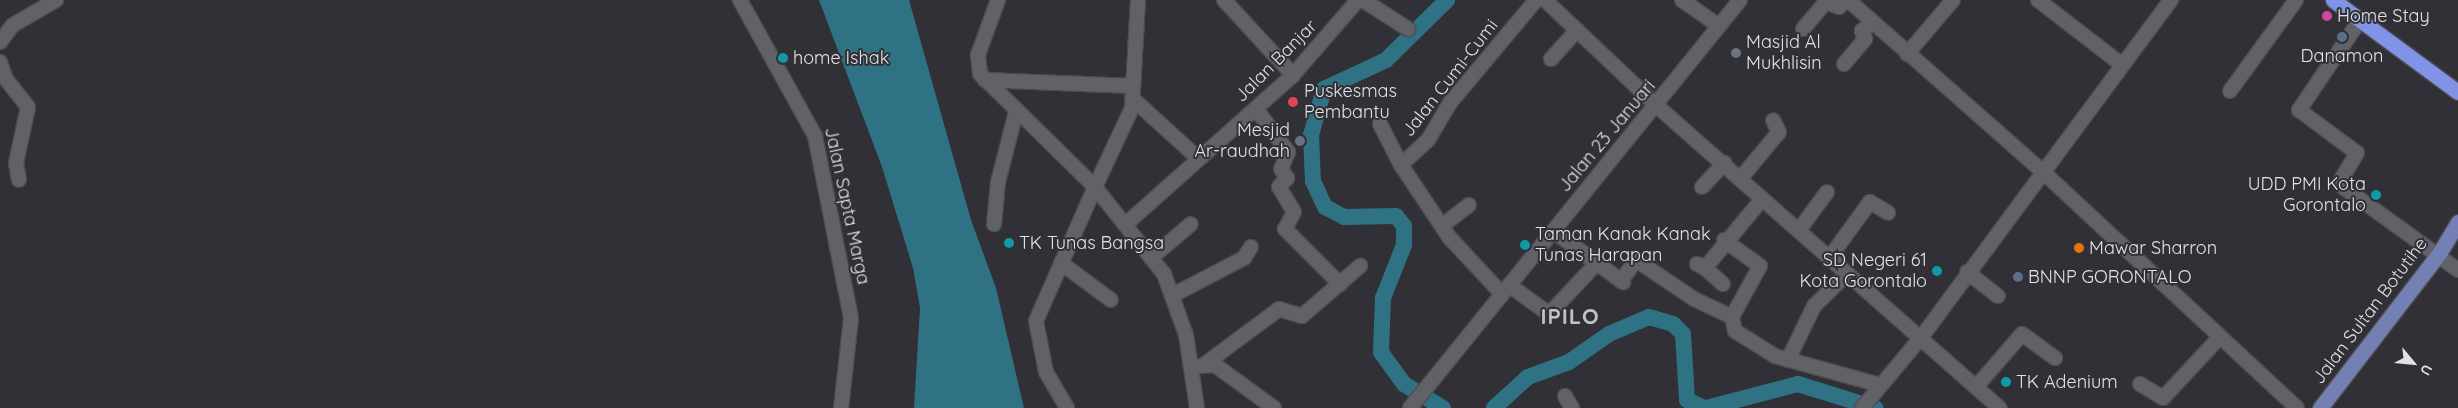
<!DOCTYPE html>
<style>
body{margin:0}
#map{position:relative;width:2458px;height:408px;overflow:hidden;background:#303036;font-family:Quicksand,sans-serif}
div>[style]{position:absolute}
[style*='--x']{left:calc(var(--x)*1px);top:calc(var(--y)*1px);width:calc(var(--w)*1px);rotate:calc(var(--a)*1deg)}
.water>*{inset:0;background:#2f7283}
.river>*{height:16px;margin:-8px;padding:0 8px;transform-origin:8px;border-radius:8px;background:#2f7283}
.roads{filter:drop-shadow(1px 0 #4d4d51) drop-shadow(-1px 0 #4d4d51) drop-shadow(0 1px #4d4d51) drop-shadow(0 -1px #4d4d51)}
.minor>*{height:14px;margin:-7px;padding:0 7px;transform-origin:7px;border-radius:7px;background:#616268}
.major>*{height:15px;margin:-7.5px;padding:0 7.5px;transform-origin:7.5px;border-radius:7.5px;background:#747fb4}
.highway>*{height:15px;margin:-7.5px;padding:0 7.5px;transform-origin:7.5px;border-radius:7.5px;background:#8093e7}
.dots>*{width:14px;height:14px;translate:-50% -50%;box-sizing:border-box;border:2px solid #303036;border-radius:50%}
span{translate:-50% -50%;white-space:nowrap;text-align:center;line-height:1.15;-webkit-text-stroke:4px #303036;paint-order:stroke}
.poi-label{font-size:18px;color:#e2e2e6}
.left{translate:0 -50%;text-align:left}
.right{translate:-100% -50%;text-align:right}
.street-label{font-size:18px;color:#e2e2e6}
.district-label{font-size:22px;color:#c1c1c9;font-weight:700;letter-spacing:1px}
.north{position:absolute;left:2388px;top:338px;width:50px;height:50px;-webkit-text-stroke:4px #303036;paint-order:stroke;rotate:118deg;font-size:14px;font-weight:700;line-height:20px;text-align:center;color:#e2e2e6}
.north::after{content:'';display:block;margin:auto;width:18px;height:22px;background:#e2e2e6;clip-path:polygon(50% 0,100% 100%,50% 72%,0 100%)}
</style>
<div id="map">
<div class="water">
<i style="clip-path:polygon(819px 0,909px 0,971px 220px,996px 288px,1024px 408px,914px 408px,920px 308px,913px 268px,882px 167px)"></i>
</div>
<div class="river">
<i style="--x:1443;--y:408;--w:46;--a:-148.4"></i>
<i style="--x:1404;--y:384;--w:39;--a:-126"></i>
<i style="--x:1381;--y:352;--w:54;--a:-87.9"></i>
<i style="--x:1383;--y:298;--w:57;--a:-68.4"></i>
<i style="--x:1404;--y:245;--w:19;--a:-90"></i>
<i style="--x:1404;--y:226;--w:13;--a:-129"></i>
<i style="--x:1396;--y:216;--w:52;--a:178.9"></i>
<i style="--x:1344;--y:217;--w:21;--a:-152"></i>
<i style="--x:1325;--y:207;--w:29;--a:-115"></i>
<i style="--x:1313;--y:181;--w:46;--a:-92.5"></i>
<i style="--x:1311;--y:135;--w:48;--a:-74.2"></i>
<i style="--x:1324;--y:89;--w:68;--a:-25.1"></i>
<i style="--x:1386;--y:60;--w:86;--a:-44.5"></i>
<i style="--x:1494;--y:408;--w:46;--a:-42.4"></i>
<i style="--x:1528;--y:377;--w:44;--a:-20.1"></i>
<i style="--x:1569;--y:362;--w:49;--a:-35"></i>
<i style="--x:1609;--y:334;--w:43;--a:-23"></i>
<i style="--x:1649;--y:317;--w:25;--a:16"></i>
<i style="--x:1673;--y:324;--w:14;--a:45"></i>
<i style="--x:1683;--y:334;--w:66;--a:86.5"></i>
<i style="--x:1687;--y:400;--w:19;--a:25"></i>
<i style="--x:1706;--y:408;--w:95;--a:-14.6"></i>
<i style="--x:1798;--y:384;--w:81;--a:17.3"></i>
</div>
<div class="roads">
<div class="minor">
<i style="--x:740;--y:0;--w:155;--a:61.1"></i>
<i style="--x:815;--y:136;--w:186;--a:78.8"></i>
<i style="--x:851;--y:318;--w:91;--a:96.3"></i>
<i style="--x:998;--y:0;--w:59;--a:110"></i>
<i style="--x:978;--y:55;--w:19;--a:84"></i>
<i style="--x:980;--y:74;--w:161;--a:44.5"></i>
<i style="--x:1095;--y:187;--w:146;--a:113.8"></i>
<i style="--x:1036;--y:321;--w:52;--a:78.9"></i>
<i style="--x:1046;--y:372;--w:42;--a:59.7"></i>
<i style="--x:1138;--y:0;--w:108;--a:93.2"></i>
<i style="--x:1132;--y:108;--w:87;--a:115.1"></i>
<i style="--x:1095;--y:187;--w:111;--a:51.6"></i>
<i style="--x:1164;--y:274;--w:65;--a:70.2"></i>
<i style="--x:1186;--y:335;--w:74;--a:81.4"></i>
<i style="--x:1224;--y:0;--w:102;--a:47.4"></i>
<i style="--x:1363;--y:0;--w:54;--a:32.8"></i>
<i style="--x:1545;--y:0;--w:154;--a:43.4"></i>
<i style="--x:1657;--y:106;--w:457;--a:41.4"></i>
<i style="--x:1682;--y:0;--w:45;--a:35.1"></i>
<i style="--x:1848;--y:0;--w:259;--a:41.4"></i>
<i style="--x:2042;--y:171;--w:348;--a:42.9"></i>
<i style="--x:2038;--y:0;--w:106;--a:37.7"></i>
<i style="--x:2360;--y:20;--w:109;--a:124.1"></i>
<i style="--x:2299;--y:110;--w:72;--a:36.6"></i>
<i style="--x:2357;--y:153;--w:31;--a:121"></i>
<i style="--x:2341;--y:180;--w:7;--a:74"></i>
<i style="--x:2343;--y:187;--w:142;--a:35.8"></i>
<i style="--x:1803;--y:29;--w:35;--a:-50"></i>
<i style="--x:1826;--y:2;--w:14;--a:21"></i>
<i style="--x:1839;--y:7;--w:10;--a:-45"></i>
<i style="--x:0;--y:42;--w:21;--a:-53"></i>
<i style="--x:13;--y:25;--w:50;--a:-30.2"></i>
<i style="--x:1907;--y:54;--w:71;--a:-49.6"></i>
<i style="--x:1551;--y:59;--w:39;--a:-48"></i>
<i style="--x:0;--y:62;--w:18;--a:71"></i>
<i style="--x:6;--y:79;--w:36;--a:52"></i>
<i style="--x:28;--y:107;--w:57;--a:102.1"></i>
<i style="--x:16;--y:163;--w:17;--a:80"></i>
<i style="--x:1844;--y:64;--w:33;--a:-50"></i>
<i style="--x:1865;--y:39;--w:9;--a:-111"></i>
<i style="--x:1862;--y:31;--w:13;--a:-39"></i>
<i style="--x:985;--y:80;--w:148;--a:2.3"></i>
<i style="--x:2230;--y:91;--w:112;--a:-54"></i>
<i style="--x:1133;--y:99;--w:89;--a:42.3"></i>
<i style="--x:1256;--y:109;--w:54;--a:53.3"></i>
<i style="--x:1288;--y:152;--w:18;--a:112"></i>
<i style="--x:1281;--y:169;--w:11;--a:56"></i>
<i style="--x:1287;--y:178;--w:12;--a:132"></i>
<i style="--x:1279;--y:187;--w:29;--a:59"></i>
<i style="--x:1294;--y:212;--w:19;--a:118"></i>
<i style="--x:1285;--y:229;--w:78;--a:45"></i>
<i style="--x:1380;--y:124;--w:46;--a:62.9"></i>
<i style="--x:1740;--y:179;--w:61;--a:-50.3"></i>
<i style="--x:1779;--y:132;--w:13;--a:-117"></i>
<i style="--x:1702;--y:187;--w:33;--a:-47"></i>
<i style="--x:994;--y:224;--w:42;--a:-84.6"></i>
<i style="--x:998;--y:182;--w:72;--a:-75.6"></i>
<i style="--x:1126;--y:224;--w:224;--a:-41.7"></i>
<i style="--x:1293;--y:75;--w:99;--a:-49.1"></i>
<i style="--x:1442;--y:226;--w:34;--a:-38"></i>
<i style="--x:1799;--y:230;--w:47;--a:-53.6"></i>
<i style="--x:1553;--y:231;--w:87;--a:36.1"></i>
<i style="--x:1724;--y:240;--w:44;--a:35.8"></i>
<i style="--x:1760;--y:266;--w:58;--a:118.8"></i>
<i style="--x:1732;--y:317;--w:14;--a:78"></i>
<i style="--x:1735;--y:331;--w:47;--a:32"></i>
<i style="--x:1775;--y:356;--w:109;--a:15.4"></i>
<i style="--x:1830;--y:257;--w:68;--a:-54"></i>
<i style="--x:1870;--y:202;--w:21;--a:31"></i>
<i style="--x:1151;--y:258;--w:52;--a:-40.4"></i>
<i style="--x:1061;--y:263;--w:62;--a:36.5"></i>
<i style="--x:1697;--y:264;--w:9;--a:27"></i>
<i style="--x:1705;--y:268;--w:89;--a:-50.4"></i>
<i style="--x:1705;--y:268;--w:24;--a:42"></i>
<i style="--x:1967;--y:272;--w:39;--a:38"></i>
<i style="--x:1621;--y:281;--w:26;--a:-54"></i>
<i style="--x:1636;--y:260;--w:70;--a:33.9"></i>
<i style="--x:1694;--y:299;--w:42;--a:25.3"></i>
<i style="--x:1509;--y:285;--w:49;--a:35.9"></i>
<i style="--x:1549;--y:314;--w:70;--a:-46.7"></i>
<i style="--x:1502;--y:294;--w:78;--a:-132.9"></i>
<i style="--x:1449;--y:237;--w:87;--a:-123.7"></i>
<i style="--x:1401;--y:165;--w:37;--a:-43"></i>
<i style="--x:1428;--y:140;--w:43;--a:-59.3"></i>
<i style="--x:1450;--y:103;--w:134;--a:-50.1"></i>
<i style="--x:1173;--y:295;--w:80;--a:-27.5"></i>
<i style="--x:1244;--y:258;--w:13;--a:-58"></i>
<i style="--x:1788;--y:360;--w:60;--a:-64.3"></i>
<i style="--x:1814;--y:306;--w:47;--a:-44.1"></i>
<i style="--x:1205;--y:364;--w:92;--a:-36.6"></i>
<i style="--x:1279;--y:309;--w:24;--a:17"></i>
<i style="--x:1302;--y:316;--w:77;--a:-40.8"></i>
<i style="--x:1200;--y:366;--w:15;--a:-4"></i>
<i style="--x:1215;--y:365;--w:73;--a:36.1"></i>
<i style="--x:2140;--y:384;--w:27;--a:31"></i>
<i style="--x:2163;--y:398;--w:82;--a:-47"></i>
<i style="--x:1976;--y:387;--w:70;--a:-49"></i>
<i style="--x:2022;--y:334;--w:41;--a:36"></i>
<i style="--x:1565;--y:396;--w:14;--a:60"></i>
<i style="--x:1410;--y:408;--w:525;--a:-51.03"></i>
<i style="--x:1862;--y:408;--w:90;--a:-50"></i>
<i style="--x:1920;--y:339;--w:422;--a:-53.5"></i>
</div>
<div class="major">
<i style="--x:2320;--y:408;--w:197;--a:-52.4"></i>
<i style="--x:2440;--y:252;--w:35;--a:-59"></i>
</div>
<div class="highway">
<i style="--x:2333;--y:0;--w:155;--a:36.4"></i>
</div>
</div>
<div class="dots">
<i style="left:2327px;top:16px;background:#d1479c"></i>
<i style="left:2342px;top:37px;background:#5c6f8a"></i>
<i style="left:1736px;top:53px;background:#6b7280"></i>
<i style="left:783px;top:58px;background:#0f9aa8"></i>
<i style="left:1293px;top:102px;background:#e0444e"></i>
<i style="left:1300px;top:141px;background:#6b7280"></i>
<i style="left:2376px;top:195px;background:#0f9aa8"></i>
<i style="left:1009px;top:243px;background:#0f9aa8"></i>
<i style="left:1525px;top:245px;background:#0f9aa8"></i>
<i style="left:2079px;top:248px;background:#e8710a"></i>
<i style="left:1937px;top:271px;background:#0f9aa8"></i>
<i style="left:2018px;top:277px;background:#5c6f8a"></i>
<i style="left:2006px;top:382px;background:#0f9aa8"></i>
</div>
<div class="poi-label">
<span class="left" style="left:2337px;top:16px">Home Stay</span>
<span class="left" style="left:1746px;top:53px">Masjid Al<br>Mukhlisin</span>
<span style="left:2342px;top:56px">Danamon</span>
<span class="left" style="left:793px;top:58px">home Ishak</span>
<span class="left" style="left:1304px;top:102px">Puskesmas<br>Pembantu</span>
<span class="right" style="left:1290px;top:141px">Mesjid<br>Ar-raudhah</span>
<span class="right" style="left:2366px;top:195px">UDD PMI Kota<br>Gorontalo</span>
<span class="left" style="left:1535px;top:245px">Taman Kanak Kanak<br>Tunas Harapan</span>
<span class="left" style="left:1019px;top:243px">TK Tunas Bangsa</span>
<span class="left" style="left:2089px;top:248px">Mawar Sharron</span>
<span class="right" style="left:1927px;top:271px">SD Negeri 61<br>Kota Gorontalo</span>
<span class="left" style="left:2028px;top:277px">BNNP GORONTALO</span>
<span class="left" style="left:2016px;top:382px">TK Adenium</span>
</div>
<div class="street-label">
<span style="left:1276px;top:61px;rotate:-45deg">Jalan Banjar</span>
<span style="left:1450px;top:78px;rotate:-52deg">Jalan Cumi-Cumi</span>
<span style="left:1607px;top:136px;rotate:-50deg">Jalan 23 Januari</span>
<span style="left:847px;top:206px;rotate:78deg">Jalan Sapta Marga</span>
<span style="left:2370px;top:311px;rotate:-53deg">Jalan Sultan Botutihe</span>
</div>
<div class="district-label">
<span style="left:1570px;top:317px">IPILO</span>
</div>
<div class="north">U</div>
</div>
